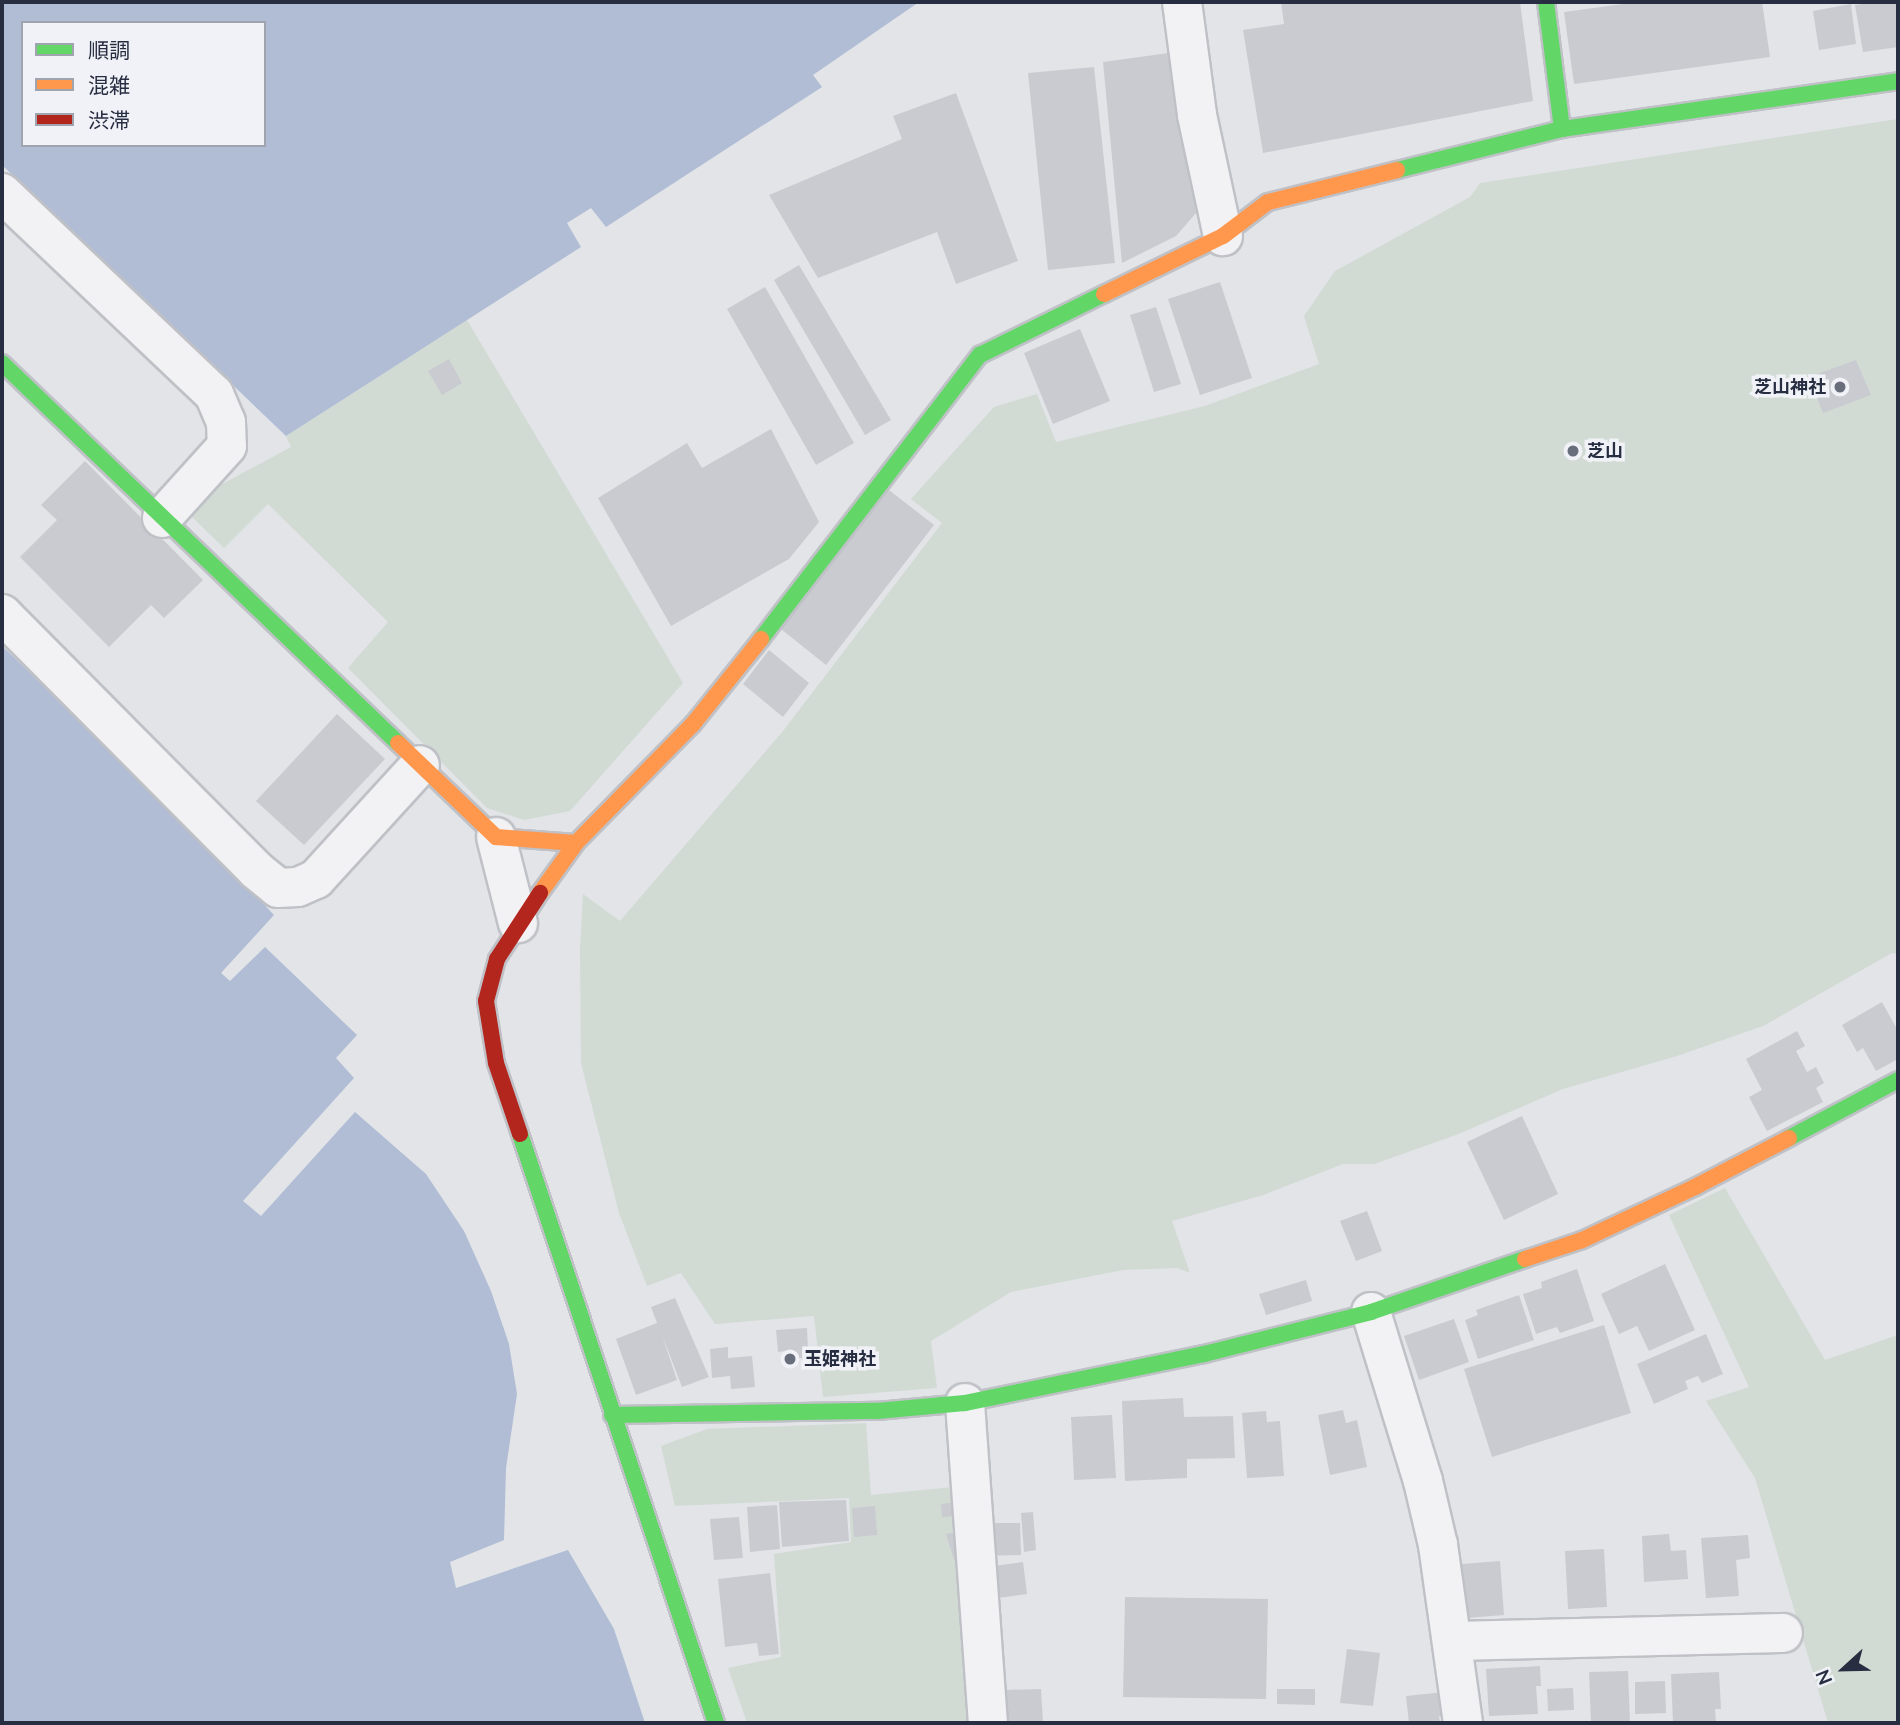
<!DOCTYPE html>
<meta charset="utf-8">
<style>
body{margin:0}
#map{position:relative;width:1900px;height:1725px;overflow:hidden;background:#e2e4e8;font-family:"Nunito Sans","Noto Sans JP",sans-serif}
div>[style]{position:absolute}
[style*='--x']{left:calc(var(--x)*1px);top:calc(var(--y)*1px);width:calc(var(--w)*1px);rotate:calc(var(--a)*1deg)}
.green>*{inset:0;background:#d1dbd3}
.water>*{inset:0;background:#b0bdd4}
.building>*{inset:0;background:#c9cbd0}
.roads{filter:drop-shadow(2px 0 #bfc1c6) drop-shadow(-2px 0 #bfc1c6) drop-shadow(0 2px #bfc1c6) drop-shadow(0 -2px #bfc1c6)}
.street>*{height:38px;margin:-19px;padding:0 19px;transform-origin:19px;border-radius:19px;background:#f2f2f4}
.fast>*{height:16px;margin:-8px;padding:0 8px;transform-origin:8px;border-radius:8px;background:#63d668}
.slow>*{height:16px;margin:-8px;padding:0 8px;transform-origin:8px;border-radius:8px;background:#ff974d}
.jam>*{height:16px;margin:-8px;padding:0 8px;transform-origin:8px;border-radius:8px;background:#b3261e}
.dots>*{width:19px;height:19px;translate:-50% -50%;box-sizing:border-box;border:4px solid #f0f2f7;border-radius:50%}
span{translate:-50% -50%;white-space:nowrap;text-align:center;line-height:1.15;-webkit-text-stroke:7px #f0f2f7;paint-order:stroke}
.poi-label{font-size:18px;color:#282e42;font-weight:700}
.right{translate:-100% -50%;text-align:right}
.left{translate:0 -50%;text-align:left}
.frame{position:absolute;inset:0;border:4px solid #282e42;pointer-events:none}
.legend{position:absolute;left:21px;top:21px;width:245px;height:126px;box-sizing:border-box;background:#f0f2f7;border:2px solid #a0a4af;margin:0;padding:9px 12px;list-style:none;font-size:21px;color:#282e42}
.legend li{display:flex;align-items:center;gap:14px;height:35px}
.legend b{width:35px;border:2px solid #a0a4af}
.north{position:absolute;left:1809px;top:1634px;width:70px;height:70px;-webkit-text-stroke:5px #f0f2f7;paint-order:stroke;rotate:248deg;font-size:19px;font-weight:700;line-height:28px;text-align:center;color:#282e42}
.north::after{content:'';display:block;margin:auto;width:24px;height:32px;background:#282e42;clip-path:polygon(50% 0,100% 100%,50% 72%,0 100%)}
</style>
<div id="map">
<div class="green">
<i style="clip-path:polygon(1898px 119px,1898px 954px,1892px 953px,1763px 1026px,1677px 1056px,1563px 1089px,1456px 1135px,1374px 1164px,1343px 1164px,1263px 1195px,1172px 1221px,1190px 1273px,1177px 1268px,1123px 1270px,1011px 1292px,931px 1341px,937px 1388px,823px 1397px,814px 1316px,715px 1324px,681px 1273px,647px 1286px,619px 1213px,581px 1063px,580px 949px,583px 894px,620px 921px,783px 731px,942px 523px,911px 499px,994px 407px,1037px 394px,1056px 442px,1205px 406px,1319px 364px,1304px 316px,1335px 271px,1470px 197px,1480px 183px)"></i>
<i style="clip-path:polygon(467px 320px,683px 683px,570px 811px,524px 820px,487px 808px,348px 668px,388px 622px,268px 504px,224px 548px,192px 517px,200px 496px,291px 447px,286px 436px)"></i>
<i style="clip-path:polygon(1725px 1188px,1825px 1360px,1898px 1335px,1898px 1723px,1828px 1723px,1755px 1478px,1706px 1401px,1749px 1387px,1669px 1215px)"></i>
<i style="clip-path:polygon(866px 1423px,871px 1495px,964px 1486px,984px 1723px,747px 1723px,728px 1668px,781px 1657px,774px 1554px,851px 1542px,849px 1498px,675px 1506px,661px 1446px,707px 1429px)"></i>
</div>
<div class="water">
<i style="clip-path:polygon(evenodd,2px 2px,919px 2px,813px 75px,822px 87px,606px 227px,591px 208px,567px 223px,581px 247px,286px 436px,2px 165px,2px 2px,23px 23px,264px 23px,264px 145px,23px 145px,23px 23px)"></i>
<i style="clip-path:polygon(2px 646px,189px 825px,274px 915px,221px 973px,230px 981px,265px 947px,357px 1035px,336px 1058px,354px 1078px,243px 1201px,261px 1216px,355px 1112px,426px 1174px,464px 1231px,491px 1291px,509px 1344px,517px 1394px,506px 1468px,504px 1540px,450px 1562px,456px 1588px,568px 1550px,614px 1629px,645px 1723px,2px 1723px)"></i>
</div>
<div class="building">
<i style="clip-path:polygon(1281px 2px,1520px 2px,1533px 101px,1263px 153px,1243px 30px,1284px 24px)"></i>
<i style="clip-path:polygon(1638px 2px,1762px 2px,1770px 57px,1574px 84px,1564px 12px)"></i>
<i style="clip-path:polygon(1876px 2px,1898px 2px,1898px 47px,1863px 52px,1855px 5px)"></i>
<i style="clip-path:polygon(1851px 4px,1856px 44px,1819px 50px,1813px 11px)"></i>
<i style="clip-path:polygon(1176px 52px,1196px 213px,1176px 236px,1122px 263px,1103px 62px)"></i>
<i style="clip-path:polygon(1094px 67px,1115px 263px,1048px 270px,1028px 73px)"></i>
<i style="clip-path:polygon(956px 93px,1018px 261px,956px 284px,937px 232px,818px 278px,769px 195px,902px 139px,893px 116px)"></i>
<i style="clip-path:polygon(799px 265px,891px 420px,865px 435px,774px 280px)"></i>
<i style="clip-path:polygon(1220px 282px,1252px 378px,1200px 395px,1168px 299px)"></i>
<i style="clip-path:polygon(765px 287px,854px 443px,816px 465px,727px 309px)"></i>
<i style="clip-path:polygon(1156px 307px,1181px 384px,1154px 392px,1130px 315px)"></i>
<i style="clip-path:polygon(1080px 329px,1110px 401px,1053px 424px,1024px 353px)"></i>
<i style="clip-path:polygon(449px 359px,462px 383px,442px 395px,428px 371px)"></i>
<i style="clip-path:polygon(1856px 360px,1871px 395px,1823px 413px,1809px 377px)"></i>
<i style="clip-path:polygon(771px 429px,819px 522px,789px 559px,671px 626px,598px 498px,687px 443px,702px 468px)"></i>
<i style="clip-path:polygon(85px 461px,203px 580px,164px 618px,151px 605px,109px 647px,20px 557px,57px 520px,41px 505px)"></i>
<i style="clip-path:polygon(889px 490px,934px 525px,826px 665px,781px 629px)"></i>
<i style="clip-path:polygon(769px 650px,809px 683px,783px 717px,743px 684px)"></i>
<i style="clip-path:polygon(337px 714px,385px 759px,304px 845px,256px 801px)"></i>
<i style="clip-path:polygon(1882px 1002px,1898px 1031px,1898px 1059px,1876px 1071px,1863px 1048px,1857px 1052px,1842px 1025px)"></i>
<i style="clip-path:polygon(1797px 1031px,1805px 1046px,1796px 1051px,1807px 1072px,1816px 1067px,1824px 1083px,1816px 1088px,1823px 1102px,1767px 1131px,1749px 1097px,1762px 1090px,1746px 1059px)"></i>
<i style="clip-path:polygon(1522px 1116px,1558px 1194px,1504px 1220px,1467px 1142px)"></i>
<i style="clip-path:polygon(1367px 1211px,1382px 1251px,1356px 1261px,1340px 1221px)"></i>
<i style="clip-path:polygon(1665px 1264px,1695px 1330px,1649px 1351px,1637px 1326px,1619px 1334px,1601px 1294px)"></i>
<i style="clip-path:polygon(1577px 1269px,1594px 1321px,1560px 1333px,1557px 1327px,1536px 1334px,1523px 1294px,1542px 1288px,1541px 1282px)"></i>
<i style="clip-path:polygon(1306px 1280px,1312px 1301px,1266px 1315px,1259px 1294px)"></i>
<i style="clip-path:polygon(1519px 1295px,1534px 1340px,1478px 1359px,1465px 1320px,1478px 1315px,1476px 1310px)"></i>
<i style="clip-path:polygon(675px 1298px,709px 1377px,682px 1387px,662px 1335px,677px 1380px,636px 1395px,616px 1339px,657px 1323px,651px 1307px)"></i>
<i style="clip-path:polygon(1454px 1319px,1469px 1362px,1419px 1380px,1404px 1336px)"></i>
<i style="clip-path:polygon(1604px 1325px,1631px 1413px,1492px 1457px,1464px 1369px)"></i>
<i style="clip-path:polygon(807px 1328px,808px 1351px,802px 1352px,802px 1358px,785px 1359px,785px 1351px,778px 1352px,776px 1330px)"></i>
<i style="clip-path:polygon(1706px 1334px,1723px 1374px,1702px 1383px,1698px 1376px,1685px 1381px,1688px 1389px,1654px 1404px,1637px 1364px)"></i>
<i style="clip-path:polygon(728px 1347px,728px 1358px,752px 1356px,755px 1387px,731px 1389px,730px 1376px,712px 1378px,710px 1349px)"></i>
<i style="clip-path:polygon(1183px 1398px,1184px 1417px,1233px 1416px,1235px 1458px,1187px 1459px,1187px 1478px,1125px 1481px,1122px 1401px)"></i>
<i style="clip-path:polygon(1343px 1410px,1346px 1423px,1357px 1420px,1367px 1467px,1330px 1475px,1318px 1415px)"></i>
<i style="clip-path:polygon(1266px 1411px,1267px 1422px,1280px 1421px,1284px 1476px,1247px 1478px,1242px 1413px)"></i>
<i style="clip-path:polygon(1112px 1415px,1116px 1478px,1074px 1480px,1071px 1417px)"></i>
<i style="clip-path:polygon(846px 1500px,849px 1541px,782px 1547px,779px 1502px)"></i>
<i style="clip-path:polygon(957px 1502px,958px 1516px,942px 1517px,941px 1504px)"></i>
<i style="clip-path:polygon(777px 1505px,780px 1549px,750px 1552px,747px 1507px)"></i>
<i style="clip-path:polygon(875px 1506px,877px 1535px,854px 1537px,852px 1508px)"></i>
<i style="clip-path:polygon(1033px 1512px,1036px 1550px,1024px 1552px,1021px 1513px)"></i>
<i style="clip-path:polygon(739px 1517px,743px 1558px,714px 1560px,710px 1519px)"></i>
<i style="clip-path:polygon(983px 1523px,1020px 1523px,1021px 1555px,984px 1556px)"></i>
<i style="clip-path:polygon(963px 1531px,966px 1559px,954px 1560px,946px 1534px)"></i>
<i style="clip-path:polygon(1669px 1534px,1671px 1551px,1686px 1550px,1688px 1579px,1644px 1582px,1642px 1536px)"></i>
<i style="clip-path:polygon(1748px 1535px,1750px 1558px,1736px 1560px,1739px 1596px,1706px 1598px,1701px 1538px)"></i>
<i style="clip-path:polygon(1604px 1549px,1607px 1607px,1568px 1609px,1565px 1551px)"></i>
<i style="clip-path:polygon(1500px 1561px,1504px 1615px,1467px 1618px,1462px 1564px)"></i>
<i style="clip-path:polygon(1023px 1562px,1027px 1594px,998px 1598px,994px 1566px)"></i>
<i style="clip-path:polygon(770px 1573px,779px 1654px,759px 1656px,757px 1643px,725px 1647px,718px 1579px)"></i>
<i style="clip-path:polygon(1125px 1597px,1268px 1599px,1266px 1699px,1123px 1697px)"></i>
<i style="clip-path:polygon(1347px 1649px,1380px 1653px,1373px 1706px,1340px 1703px)"></i>
<i style="clip-path:polygon(1540px 1666px,1541px 1686px,1536px 1686px,1538px 1714px,1489px 1716px,1486px 1669px)"></i>
<i style="clip-path:polygon(1628px 1671px,1630px 1722px,1591px 1723px,1589px 1672px)"></i>
<i style="clip-path:polygon(1719px 1672px,1721px 1709px,1715px 1709px,1716px 1723px,1673px 1723px,1671px 1674px)"></i>
<i style="clip-path:polygon(1665px 1681px,1666px 1713px,1635px 1714px,1635px 1682px)"></i>
<i style="clip-path:polygon(1573px 1688px,1574px 1710px,1548px 1711px,1547px 1689px)"></i>
<i style="clip-path:polygon(1041px 1689px,1043px 1723px,1005px 1723px,1004px 1690px)"></i>
<i style="clip-path:polygon(1277px 1689px,1315px 1689px,1315px 1705px,1277px 1704px)"></i>
<i style="clip-path:polygon(1445px 1692px,1448px 1715px,1439px 1716px,1440px 1723px,1409px 1723px,1406px 1696px)"></i>
</div>
<div class="roads">
<div class="street">
<i style="--x:1182;--y:2;--w:114;--a:82.4"></i>
<i style="--x:1197;--y:115;--w:124;--a:77.9"></i>
<i style="--x:2;--y:193;--w:292;--a:43.5"></i>
<i style="--x:214;--y:394;--w:30;--a:67"></i>
<i style="--x:226;--y:422;--w:24;--a:88"></i>
<i style="--x:227;--y:446;--w:97;--a:132.1"></i>
<i style="--x:2;--y:614;--w:361;--a:45.2"></i>
<i style="--x:256;--y:870;--w:28;--a:39"></i>
<i style="--x:278;--y:888;--w:20;--a:-3"></i>
<i style="--x:298;--y:887;--w:20;--a:-24"></i>
<i style="--x:316;--y:879;--w:154;--a:-47.6"></i>
<i style="--x:496;--y:837;--w:89;--a:75.7"></i>
<i style="--x:1371;--y:1312;--w:177;--a:72.9"></i>
<i style="--x:1423;--y:1481;--w:66;--a:76.8"></i>
<i style="--x:1438;--y:1545;--w:180;--a:82"></i>
<i style="--x:965;--y:1403;--w:321;--a:85.9"></i>
<i style="--x:1454;--y:1641;--w:329;--a:-1.4"></i>
</div>
<div class="fast">
<i style="--x:1546;--y:2;--w:128;--a:82.8"></i>
<i style="--x:1397;--y:170;--w:170;--a:-14"></i>
<i style="--x:1562;--y:129;--w:339;--a:-8.1"></i>
<i style="--x:2;--y:363;--w:549;--a:43.82"></i>
<i style="--x:761;--y:639;--w:359;--a:-52.4"></i>
<i style="--x:980;--y:355;--w:138;--a:-26.2"></i>
<i style="--x:520;--y:1134;--w:621;--a:71.59"></i>
<i style="--x:1789;--y:1138;--w:123;--a:-28"></i>
<i style="--x:612;--y:1415;--w:265;--a:-0.9"></i>
<i style="--x:877;--y:1411;--w:88;--a:-5.2"></i>
<i style="--x:965;--y:1403;--w:244;--a:-11.6"></i>
<i style="--x:1204;--y:1354;--w:172;--a:-14.1"></i>
<i style="--x:1371;--y:1312;--w:163;--a:-19"></i>
</div>
<div class="slow">
<i style="--x:1104;--y:294;--w:132;--a:-26"></i>
<i style="--x:1223;--y:236;--w:56;--a:-37.1"></i>
<i style="--x:1268;--y:202;--w:133;--a:-13.9"></i>
<i style="--x:398;--y:743;--w:136;--a:43.8"></i>
<i style="--x:496;--y:837;--w:80;--a:4.3"></i>
<i style="--x:540;--y:893;--w:62;--a:-54.2"></i>
<i style="--x:576;--y:843;--w:167;--a:-45.5"></i>
<i style="--x:693;--y:724;--w:109;--a:-51.3"></i>
<i style="--x:1525;--y:1259;--w:60;--a:-18.4"></i>
<i style="--x:1582;--y:1240;--w:125;--a:-25.1"></i>
<i style="--x:1695;--y:1187;--w:106;--a:-27.5"></i>
</div>
<div class="jam">
<i style="--x:520;--y:1134;--w:75;--a:-108.7"></i>
<i style="--x:496;--y:1063;--w:63;--a:-99.2"></i>
<i style="--x:486;--y:1001;--w:43;--a:-75.3"></i>
<i style="--x:497;--y:959;--w:79;--a:-56.9"></i>
</div>
</div>
<div class="dots">
<i style="left:1840px;top:387px;background:#696e7c"></i>
<i style="left:1573px;top:451px;background:#696e7c"></i>
<i style="left:790px;top:1359px;background:#696e7c"></i>
</div>
<div class="poi-label">
<span class="right" style="left:1826px;top:387px">芝山神社</span>
<span class="left" style="left:1587px;top:451px">芝山</span>
<span class="left" style="left:804px;top:1359px">玉姫神社</span>
</div>
<div class="frame"></div>
<ul class="legend">
<li><b style="height:9px;background:#63d668"></b>順調</li>
<li><b style="height:9px;background:#ff974d"></b>混雑</li>
<li><b style="height:9px;background:#b3261e"></b>渋滞</li>
</ul>
<div class="north">N</div>
</div>
